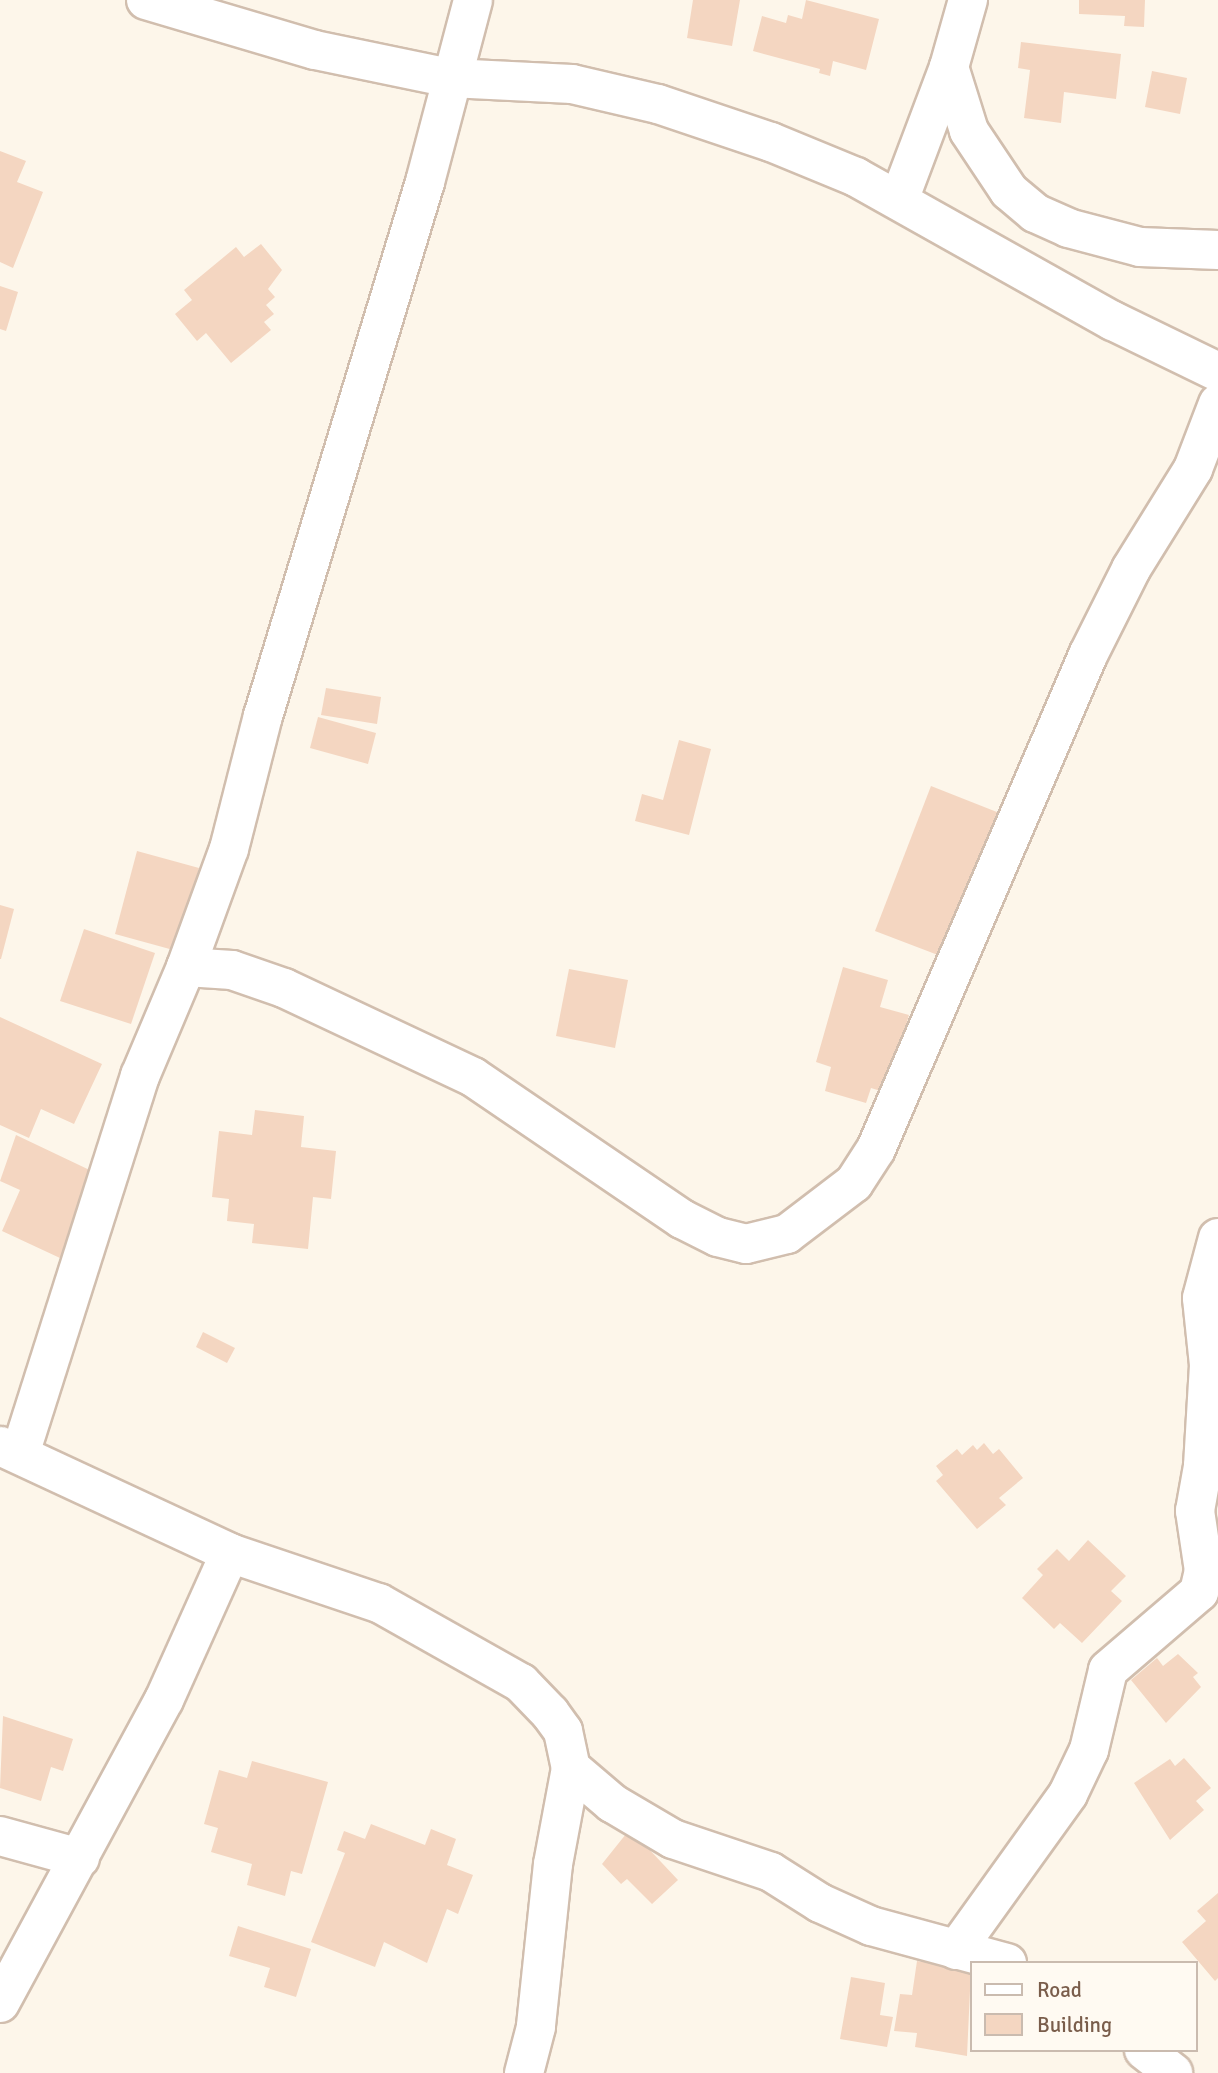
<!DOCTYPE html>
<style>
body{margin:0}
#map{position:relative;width:1218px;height:2073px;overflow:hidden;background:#fdf6ea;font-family:Signika,sans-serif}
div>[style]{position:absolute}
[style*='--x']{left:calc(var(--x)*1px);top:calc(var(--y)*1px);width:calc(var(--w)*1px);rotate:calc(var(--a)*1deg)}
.building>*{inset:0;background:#f4d6c1}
.roads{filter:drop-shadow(2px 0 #d1beae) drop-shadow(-2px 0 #d1beae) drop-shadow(0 2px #d1beae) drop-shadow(0 -2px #d1beae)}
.minor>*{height:38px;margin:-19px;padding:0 19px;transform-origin:19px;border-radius:19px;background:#fff}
.secondary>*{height:38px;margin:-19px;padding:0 19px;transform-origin:19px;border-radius:19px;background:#fff}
span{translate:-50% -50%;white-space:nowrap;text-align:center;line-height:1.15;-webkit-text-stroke:7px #fffaf2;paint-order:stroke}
.legend{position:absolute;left:970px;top:1961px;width:228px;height:91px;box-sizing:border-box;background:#fffaf2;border:2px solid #cabbaf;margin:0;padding:9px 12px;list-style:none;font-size:21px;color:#7a5d4b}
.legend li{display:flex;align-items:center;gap:14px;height:35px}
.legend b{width:35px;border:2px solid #cabbaf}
</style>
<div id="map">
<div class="building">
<i style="clip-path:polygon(693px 0,740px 0,732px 46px,687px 38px)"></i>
<i style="clip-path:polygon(806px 0,879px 19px,866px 70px,833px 61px,830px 76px,819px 73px,820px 69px,753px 51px,762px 16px,786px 23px,788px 15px,802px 19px)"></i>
<i style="clip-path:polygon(1079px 0,1145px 0,1144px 27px,1124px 26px,1125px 16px,1079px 14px)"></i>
<i style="clip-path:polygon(1021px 42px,1121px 54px,1116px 99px,1064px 92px,1061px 123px,1024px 118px,1030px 70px,1018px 68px)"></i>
<i style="clip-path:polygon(1152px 71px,1187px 78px,1180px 114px,1145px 107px)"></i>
<i style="clip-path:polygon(0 151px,26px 161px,17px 182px,43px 192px,13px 268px,0 262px)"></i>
<i style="clip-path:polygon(261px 244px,282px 270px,268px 289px,275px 297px,266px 305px,274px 314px,264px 322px,271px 330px,231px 363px,206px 333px,197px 341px,175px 314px,192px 300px,184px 290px,236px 247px,244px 257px)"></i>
<i style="clip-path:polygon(0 286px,18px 292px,6px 331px,0 329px)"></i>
<i style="clip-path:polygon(326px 688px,381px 697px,377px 724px,321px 715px)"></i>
<i style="clip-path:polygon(318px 717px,376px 733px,368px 764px,310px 748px)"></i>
<i style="clip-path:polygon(679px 740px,711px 749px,689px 835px,635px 821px,642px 794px,663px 800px)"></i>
<i style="clip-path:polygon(931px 786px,1007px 816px,951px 960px,875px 931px)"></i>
<i style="clip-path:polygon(137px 851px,199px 868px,177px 951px,115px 934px)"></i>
<i style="clip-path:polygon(0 905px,14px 909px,1px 959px,0 959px)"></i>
<i style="clip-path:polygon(84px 929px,155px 953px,131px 1024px,60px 1001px)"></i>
<i style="clip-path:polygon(843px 967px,888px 980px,880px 1007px,909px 1015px,887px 1093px,871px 1088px,866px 1103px,825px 1091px,831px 1067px,816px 1062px)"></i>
<i style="clip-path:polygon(569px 969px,628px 980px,615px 1048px,556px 1036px)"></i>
<i style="clip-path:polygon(0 1017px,102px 1064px,74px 1124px,41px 1109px,29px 1138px,0 1125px)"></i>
<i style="clip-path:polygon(255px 1110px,304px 1116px,301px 1147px,336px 1151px,331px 1199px,313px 1197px,308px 1249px,252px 1243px,254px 1224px,227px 1221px,229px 1199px,212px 1197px,219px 1131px,252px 1135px)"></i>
<i style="clip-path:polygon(16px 1135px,98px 1174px,60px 1258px,2px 1231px,20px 1190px,0 1181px)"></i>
<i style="clip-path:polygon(203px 1332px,235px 1348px,227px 1363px,196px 1347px)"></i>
<i style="clip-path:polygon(984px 1443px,993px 1454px,999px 1449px,1023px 1478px,999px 1498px,1006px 1505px,977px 1529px,936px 1481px,943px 1475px,936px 1466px,957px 1449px,962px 1455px,973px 1445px,977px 1450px)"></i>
<i style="clip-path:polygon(1088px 1540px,1126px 1576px,1111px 1591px,1122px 1601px,1082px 1643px,1060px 1623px,1054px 1629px,1022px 1598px,1043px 1575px,1037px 1569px,1057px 1549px,1069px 1561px)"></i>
<i style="clip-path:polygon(1178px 1654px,1198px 1673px,1193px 1677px,1201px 1687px,1166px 1723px,1131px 1680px,1157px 1658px,1163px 1666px)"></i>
<i style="clip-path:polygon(3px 1716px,73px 1739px,63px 1771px,51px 1767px,41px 1801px,0 1788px)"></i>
<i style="clip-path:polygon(1184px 1758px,1211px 1788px,1196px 1801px,1204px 1810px,1170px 1840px,1134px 1783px,1170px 1759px,1175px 1766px)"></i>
<i style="clip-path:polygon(252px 1761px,328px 1782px,302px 1874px,291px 1871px,285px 1896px,247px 1885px,252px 1864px,211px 1852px,218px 1828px,204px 1824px,219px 1770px,247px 1778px)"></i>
<i style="clip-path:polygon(371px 1824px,425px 1845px,431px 1829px,456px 1839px,447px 1865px,473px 1875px,458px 1914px,447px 1909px,427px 1963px,384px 1942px,375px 1967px,311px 1942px,345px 1853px,337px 1850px,344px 1831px,365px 1839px)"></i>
<i style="clip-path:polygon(630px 1829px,678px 1880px,652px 1904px,627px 1879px,621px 1884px,602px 1864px)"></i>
<i style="clip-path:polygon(1218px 1893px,1218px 1978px,1215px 1981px,1182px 1942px,1206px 1921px,1197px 1911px)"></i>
<i style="clip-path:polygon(238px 1926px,311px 1949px,296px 1997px,264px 1987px,270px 1968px,229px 1956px)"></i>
<i style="clip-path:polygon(917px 1961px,971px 1969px,967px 2056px,915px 2047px,917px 2033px,894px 2031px,900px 1994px,912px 1995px)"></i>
<i style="clip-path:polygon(851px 1977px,885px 1983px,880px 2015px,893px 2017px,887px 2047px,840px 2039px)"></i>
</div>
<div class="roads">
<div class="minor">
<i style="--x:949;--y:67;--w:67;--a:72.6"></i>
<i style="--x:969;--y:131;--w:72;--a:56.3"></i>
<i style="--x:1009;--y:191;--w:34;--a:40"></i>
<i style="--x:1035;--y:213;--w:36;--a:24"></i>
<i style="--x:1068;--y:228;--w:74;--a:14.8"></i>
<i style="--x:1140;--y:247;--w:78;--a:2.2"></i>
<i style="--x:899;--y:200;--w:142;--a:-69.4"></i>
<i style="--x:949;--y:67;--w:70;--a:-74.2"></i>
<i style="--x:186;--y:967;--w:46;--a:3.7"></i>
<i style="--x:232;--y:970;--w:55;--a:19.1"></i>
<i style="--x:284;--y:988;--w:209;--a:25.2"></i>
<i style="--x:473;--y:1077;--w:253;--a:34.2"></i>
<i style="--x:682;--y:1219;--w:40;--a:26.6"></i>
<i style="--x:718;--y:1237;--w:29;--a:14"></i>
<i style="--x:746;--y:1244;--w:42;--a:-13.7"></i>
<i style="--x:787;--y:1234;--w:84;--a:-37.3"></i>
<i style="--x:854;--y:1183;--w:40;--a:-57.1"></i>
<i style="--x:876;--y:1149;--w:538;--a:-66.77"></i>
<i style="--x:1088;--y:655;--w:96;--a:-63.4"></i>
<i style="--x:1131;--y:569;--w:118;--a:-58.2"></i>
<i style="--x:1193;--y:469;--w:70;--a:-69"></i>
<i style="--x:0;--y:1446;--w:254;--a:24.9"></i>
<i style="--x:230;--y:1553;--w:157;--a:18.6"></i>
<i style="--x:379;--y:1603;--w:163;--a:29.4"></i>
<i style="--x:521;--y:1683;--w:42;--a:46"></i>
<i style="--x:550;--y:1713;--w:22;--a:54"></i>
<i style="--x:563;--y:1731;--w:38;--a:78"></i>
<i style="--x:571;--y:1768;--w:98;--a:100.6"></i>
<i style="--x:553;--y:1864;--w:164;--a:96"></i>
<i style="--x:536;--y:2027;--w:48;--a:104.6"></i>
<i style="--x:20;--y:1454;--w:397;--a:-72.4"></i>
<i style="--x:140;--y:1076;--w:118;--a:-67.1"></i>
<i style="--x:186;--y:967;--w:126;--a:-70"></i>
<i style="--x:229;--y:849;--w:137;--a:-75.7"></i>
<i style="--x:263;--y:716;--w:558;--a:-73.12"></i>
<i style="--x:425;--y:182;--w:188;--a:-75.2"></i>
<i style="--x:571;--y:1768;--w:54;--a:40.5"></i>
<i style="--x:612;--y:1803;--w:71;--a:30.5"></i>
<i style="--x:673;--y:1839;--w:103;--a:18.6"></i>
<i style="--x:771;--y:1872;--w:58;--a:32.3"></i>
<i style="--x:820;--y:1903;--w:56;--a:24.3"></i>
<i style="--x:871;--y:1926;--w:141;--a:15.2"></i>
<i style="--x:0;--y:1836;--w:83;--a:15.4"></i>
<i style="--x:956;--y:1950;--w:192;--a:-54.3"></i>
<i style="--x:1068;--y:1794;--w:49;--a:-64.5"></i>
<i style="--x:1089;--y:1750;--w:82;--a:-76.6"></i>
<i style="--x:1108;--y:1670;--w:120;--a:-40.6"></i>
<i style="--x:1199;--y:1592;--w:22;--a:-77"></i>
<i style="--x:1204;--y:1571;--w:61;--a:-98.5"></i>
<i style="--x:1195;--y:1511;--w:46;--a:-79.9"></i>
<i style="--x:1203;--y:1466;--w:101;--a:-86.6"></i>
<i style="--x:1209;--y:1365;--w:67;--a:-96"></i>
<i style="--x:1202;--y:1298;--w:62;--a:-75.1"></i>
<i style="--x:0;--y:2003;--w:345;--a:-61.6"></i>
<i style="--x:164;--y:1700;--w:161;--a:-65.8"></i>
<i style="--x:1144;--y:2050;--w:37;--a:38"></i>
</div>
<div class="secondary">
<i style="--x:146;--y:0;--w:176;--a:16.5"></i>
<i style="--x:315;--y:50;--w:138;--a:11.7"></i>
<i style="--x:450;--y:78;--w:122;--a:2.8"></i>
<i style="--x:572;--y:84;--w:88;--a:13.1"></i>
<i style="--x:658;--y:104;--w:119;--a:18.6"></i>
<i style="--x:771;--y:142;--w:92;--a:22.4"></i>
<i style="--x:856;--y:177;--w:295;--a:29.3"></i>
<i style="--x:1113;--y:321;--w:117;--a:25.9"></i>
</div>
</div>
<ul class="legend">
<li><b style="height:9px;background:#fff"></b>Road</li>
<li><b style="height:19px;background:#f4d6c1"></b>Building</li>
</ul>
</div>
